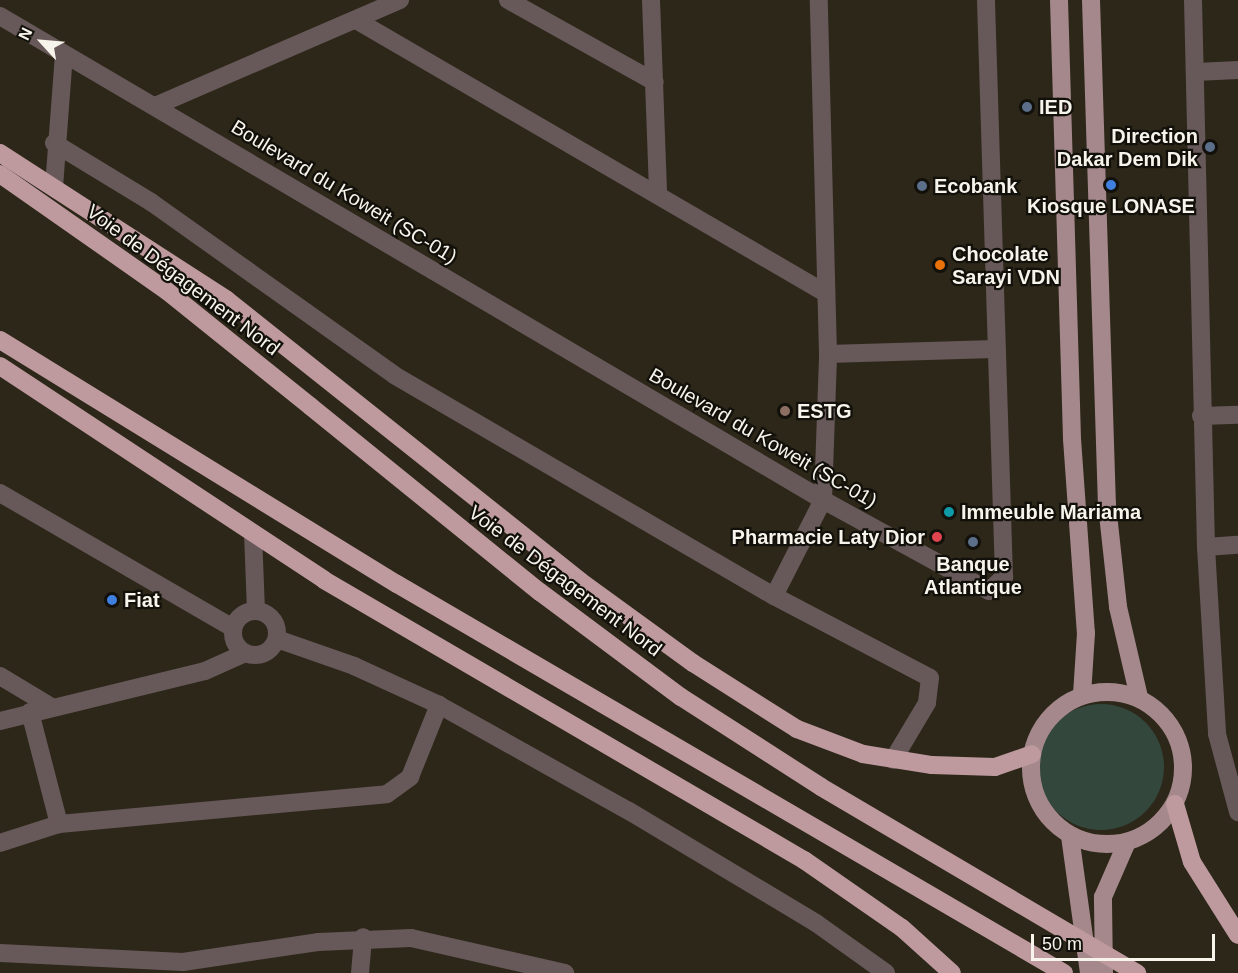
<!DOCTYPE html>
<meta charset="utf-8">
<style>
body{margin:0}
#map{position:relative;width:1238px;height:973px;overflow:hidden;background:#2c2718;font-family:Helvetica,sans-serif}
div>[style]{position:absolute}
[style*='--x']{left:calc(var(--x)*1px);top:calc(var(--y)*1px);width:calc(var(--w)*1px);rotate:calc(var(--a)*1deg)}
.green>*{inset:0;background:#33473d}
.round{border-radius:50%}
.minor>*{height:18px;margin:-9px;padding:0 9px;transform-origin:9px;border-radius:9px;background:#675859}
.minor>.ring{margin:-9px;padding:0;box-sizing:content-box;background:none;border:18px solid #675859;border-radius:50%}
.major>*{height:18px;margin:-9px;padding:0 9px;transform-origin:9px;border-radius:9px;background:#a5888b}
.major>.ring{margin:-9px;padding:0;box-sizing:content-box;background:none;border:18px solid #a5888b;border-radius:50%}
.highway>*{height:18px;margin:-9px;padding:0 9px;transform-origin:9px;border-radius:9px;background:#be9a9f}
.highway-bridge>*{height:18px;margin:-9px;padding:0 9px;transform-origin:9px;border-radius:9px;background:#be9a9f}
.dots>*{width:16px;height:16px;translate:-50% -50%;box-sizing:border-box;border:3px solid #12100a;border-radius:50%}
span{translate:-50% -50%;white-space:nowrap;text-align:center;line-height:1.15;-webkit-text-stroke:4.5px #12100a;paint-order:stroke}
.poi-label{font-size:20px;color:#f7f4eb;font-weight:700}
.left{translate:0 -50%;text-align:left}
.right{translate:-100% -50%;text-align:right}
.street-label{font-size:20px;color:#f7f4eb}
.north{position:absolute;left:12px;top:12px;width:60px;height:60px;-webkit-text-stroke:4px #12100a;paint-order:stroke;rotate:296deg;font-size:16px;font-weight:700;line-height:24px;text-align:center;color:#f7f4eb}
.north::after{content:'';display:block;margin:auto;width:21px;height:27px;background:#f7f4eb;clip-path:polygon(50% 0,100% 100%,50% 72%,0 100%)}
.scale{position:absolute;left:1031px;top:934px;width:184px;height:27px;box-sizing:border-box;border:3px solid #f7f4eb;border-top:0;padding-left:8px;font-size:18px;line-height:21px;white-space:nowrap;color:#f7f4eb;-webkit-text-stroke:4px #12100a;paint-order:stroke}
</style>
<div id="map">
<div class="green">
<i class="round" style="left:1038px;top:704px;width:126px;height:126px"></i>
</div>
<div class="minor">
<i style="--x:508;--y:0;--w:168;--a:29.2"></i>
<i style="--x:651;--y:0;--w:194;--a:87.9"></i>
<i style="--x:1193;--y:0;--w:547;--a:88.64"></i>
<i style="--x:1206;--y:547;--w:187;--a:86.6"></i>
<i style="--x:1217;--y:734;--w:81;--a:74.9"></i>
<i style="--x:0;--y:16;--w:955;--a:30.46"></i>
<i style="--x:823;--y:500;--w:189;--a:28.7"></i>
<i style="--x:989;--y:591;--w:21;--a:-43"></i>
<i style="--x:1004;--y:577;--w:577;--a:-91.79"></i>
<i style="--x:356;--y:20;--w:539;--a:30.18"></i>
<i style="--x:1196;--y:72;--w:42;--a:-2.7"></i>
<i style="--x:155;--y:106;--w:267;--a:-23.4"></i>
<i style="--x:54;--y:143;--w:114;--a:31.3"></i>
<i style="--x:151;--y:202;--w:298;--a:35.4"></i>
<i style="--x:394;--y:375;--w:440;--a:30.2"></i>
<i style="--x:774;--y:596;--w:176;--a:27.7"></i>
<i style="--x:930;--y:678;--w:25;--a:97"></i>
<i style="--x:927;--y:703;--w:66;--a:120.8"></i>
<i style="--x:54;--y:187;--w:133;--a:-85.7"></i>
<i style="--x:828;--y:354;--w:166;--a:-1.7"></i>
<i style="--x:1201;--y:416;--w:37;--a:-2"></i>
<i style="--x:0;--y:493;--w:269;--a:30.1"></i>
<i style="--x:253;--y:533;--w:78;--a:87.8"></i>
<i style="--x:1206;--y:547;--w:32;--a:-4"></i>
<i style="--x:774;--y:596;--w:108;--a:-63"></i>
<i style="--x:823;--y:500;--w:146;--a:-88"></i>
<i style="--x:828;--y:354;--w:354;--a:-91.5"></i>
<i class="ring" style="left:233px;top:611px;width:26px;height:26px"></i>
<i style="--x:277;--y:639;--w:82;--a:19.3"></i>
<i style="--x:354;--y:666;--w:94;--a:24.6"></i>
<i style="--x:439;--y:705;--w:218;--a:29.2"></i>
<i style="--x:629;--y:811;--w:218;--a:30.9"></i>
<i style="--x:816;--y:923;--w:86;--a:35.5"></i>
<i style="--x:0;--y:676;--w:58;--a:31"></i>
<i style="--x:30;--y:712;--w:116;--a:75.5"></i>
<i style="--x:0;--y:721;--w:211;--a:-13.7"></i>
<i style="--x:205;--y:671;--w:44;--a:-24.2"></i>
<i style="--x:0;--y:843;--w:62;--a:-17.9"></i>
<i style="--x:59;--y:824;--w:329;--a:-5.2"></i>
<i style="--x:387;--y:794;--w:29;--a:-36"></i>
<i style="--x:410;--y:777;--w:78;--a:-68.1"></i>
<i style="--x:0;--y:953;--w:183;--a:2.8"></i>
<i style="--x:183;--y:962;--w:136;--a:-8.4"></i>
<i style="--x:318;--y:942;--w:93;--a:-2.5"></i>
<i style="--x:411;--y:938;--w:158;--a:12.8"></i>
<i style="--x:360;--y:973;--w:36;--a:-85"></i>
</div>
<div class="major">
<i style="--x:1059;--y:0;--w:439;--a:88.3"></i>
<i style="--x:1072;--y:439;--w:195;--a:85.9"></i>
<i style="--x:1086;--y:633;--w:62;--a:93.7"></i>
<i style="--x:1091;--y:0;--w:505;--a:88.19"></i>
<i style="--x:1107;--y:505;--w:103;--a:83.8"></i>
<i style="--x:1118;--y:607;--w:92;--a:76.9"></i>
<i class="ring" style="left:1031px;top:692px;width:134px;height:134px"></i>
<i style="--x:1070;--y:836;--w:138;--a:82.1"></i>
<i style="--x:1104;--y:973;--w:76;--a:-90.8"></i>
<i style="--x:1103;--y:897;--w:60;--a:-66.4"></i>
</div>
<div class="highway">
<i style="--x:0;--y:153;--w:270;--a:32.9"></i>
<i style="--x:227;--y:300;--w:451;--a:38.5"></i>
<i style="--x:580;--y:581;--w:140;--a:36"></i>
<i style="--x:693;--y:663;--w:123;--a:32.4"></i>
<i style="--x:797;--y:729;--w:71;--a:20.7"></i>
<i style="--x:863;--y:754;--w:70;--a:9.1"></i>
<i style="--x:932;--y:765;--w:63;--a:1.8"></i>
<i style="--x:995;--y:767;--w:39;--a:-19"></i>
<i style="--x:0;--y:174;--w:204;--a:35"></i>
<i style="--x:167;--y:291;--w:184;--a:38.8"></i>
<i style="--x:0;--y:340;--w:466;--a:31.6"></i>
<i style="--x:397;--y:584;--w:772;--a:30.25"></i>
<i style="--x:0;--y:366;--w:388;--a:33.4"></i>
<i style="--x:324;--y:580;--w:556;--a:30.26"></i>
<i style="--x:804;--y:860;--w:119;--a:34.8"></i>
<i style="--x:902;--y:928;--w:67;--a:42"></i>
<i style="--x:1175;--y:804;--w:60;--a:73.7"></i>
<i style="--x:1192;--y:862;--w:86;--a:57.8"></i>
</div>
<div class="highway-bridge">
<i style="--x:310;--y:406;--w:296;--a:39"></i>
<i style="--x:540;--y:592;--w:176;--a:36.7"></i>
<i style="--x:681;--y:697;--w:166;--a:32.7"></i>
<i style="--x:821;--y:787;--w:367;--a:30.5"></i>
</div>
<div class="dots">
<i style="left:1027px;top:107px;background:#5c6f8a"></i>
<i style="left:1210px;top:147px;background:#5c6f8a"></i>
<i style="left:1111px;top:185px;background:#3f7fe0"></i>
<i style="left:922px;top:186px;background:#5c6f8a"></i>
<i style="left:940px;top:265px;background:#e8710a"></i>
<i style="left:785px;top:411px;background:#8d6e63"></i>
<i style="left:949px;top:512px;background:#0f9aa8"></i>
<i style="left:937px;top:537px;background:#e0444e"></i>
<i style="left:973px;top:542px;background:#5c6f8a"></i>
<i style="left:112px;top:600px;background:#3f7fe0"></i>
</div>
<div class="poi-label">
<span class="left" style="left:1039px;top:107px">IED</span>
<span class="right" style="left:1198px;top:148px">Direction<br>Dakar Dem Dik</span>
<span class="left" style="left:934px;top:186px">Ecobank</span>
<span style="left:1111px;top:206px">Kiosque LONASE</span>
<span class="left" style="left:952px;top:266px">Chocolate<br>Sarayi VDN</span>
<span class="left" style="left:797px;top:411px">ESTG</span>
<span class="left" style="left:961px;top:512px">Immeuble Mariama</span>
<span class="right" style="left:925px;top:537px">Pharmacie Laty Dior</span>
<span style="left:973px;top:576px">Banque<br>Atlantique</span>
<span class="left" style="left:124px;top:600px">Fiat</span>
</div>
<div class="street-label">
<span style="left:344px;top:192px;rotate:31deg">Boulevard du Koweit (SC-01)</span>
<span style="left:183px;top:280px;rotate:37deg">Voie de Dégagement Nord</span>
<span style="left:763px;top:438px;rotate:30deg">Boulevard du Koweit (SC-01)</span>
<span style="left:565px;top:581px;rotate:37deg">Voie de Dégagement Nord</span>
</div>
<div class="north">N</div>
<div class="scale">50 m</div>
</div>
